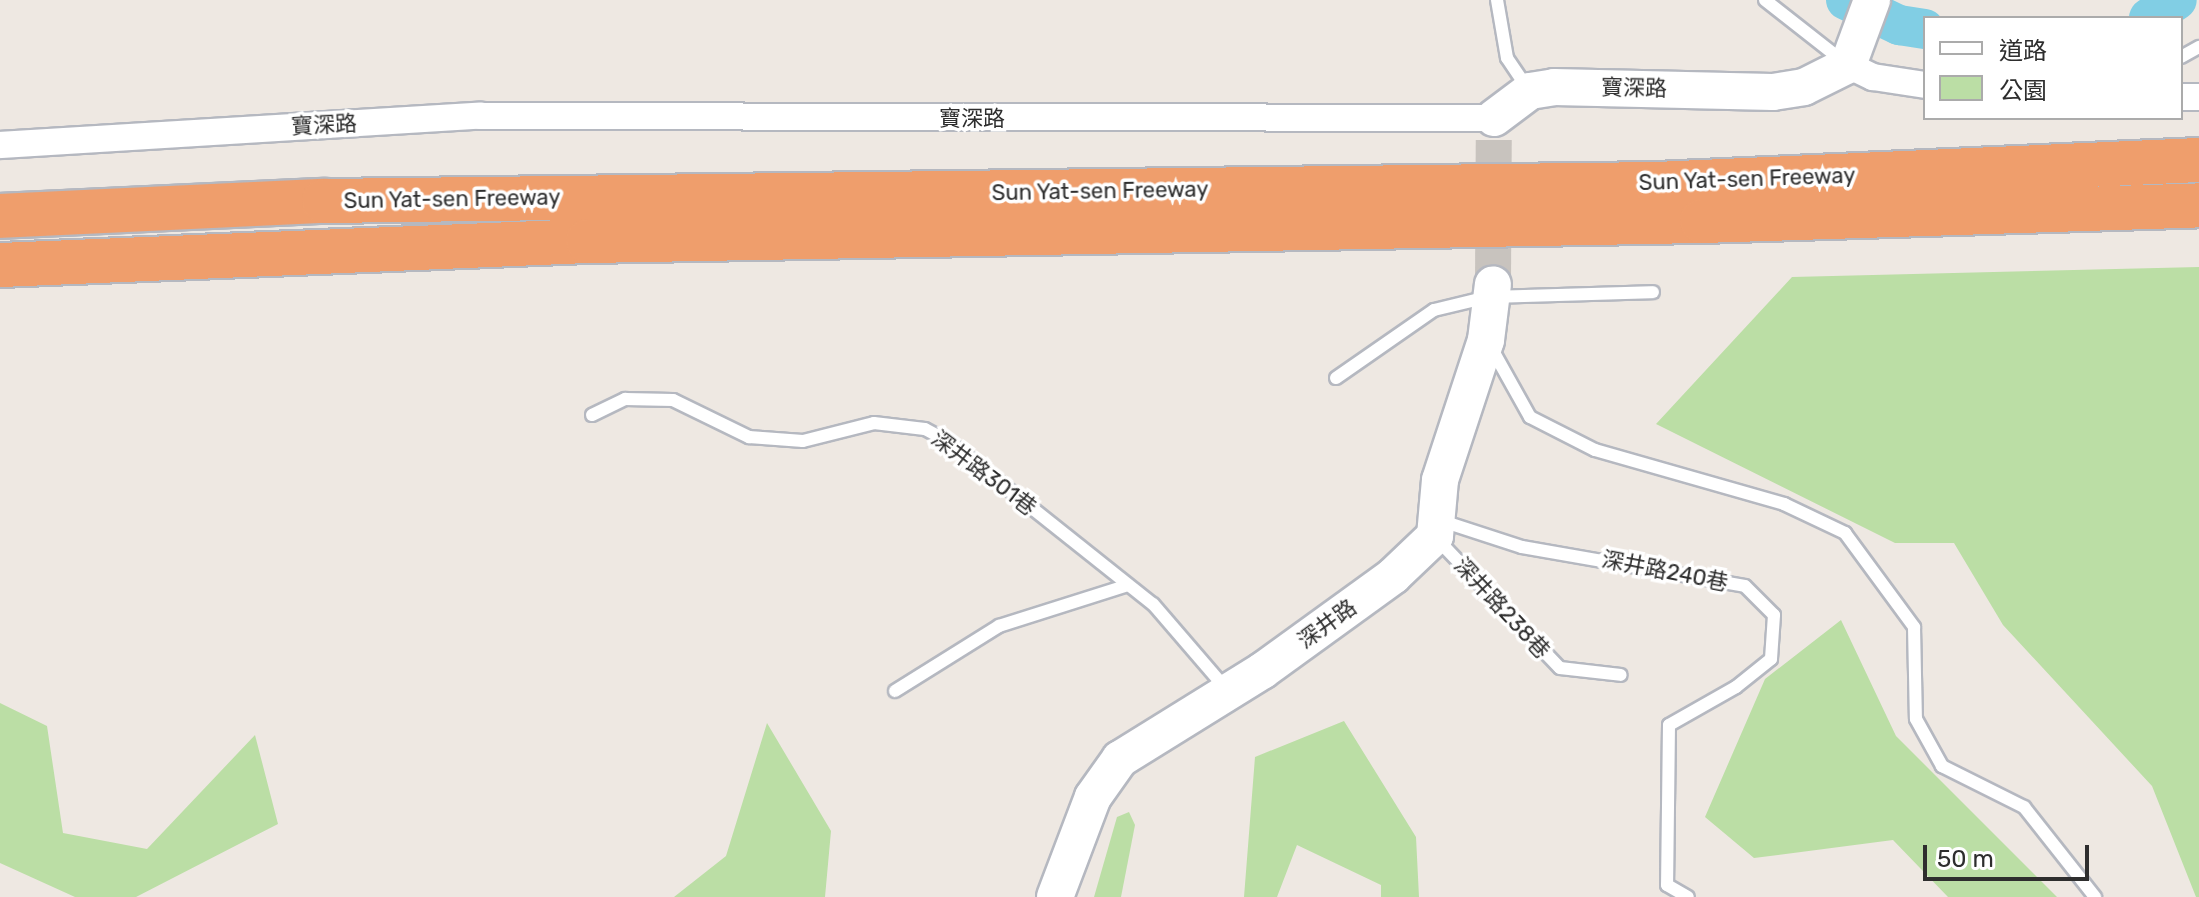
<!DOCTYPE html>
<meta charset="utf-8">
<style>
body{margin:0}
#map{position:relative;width:2199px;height:897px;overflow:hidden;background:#eee8e2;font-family:Rubik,"Noto Sans TC",sans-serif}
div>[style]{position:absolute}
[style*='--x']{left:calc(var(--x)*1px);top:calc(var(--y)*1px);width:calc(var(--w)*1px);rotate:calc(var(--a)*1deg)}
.green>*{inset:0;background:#bbdea5}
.river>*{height:40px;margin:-20px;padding:0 20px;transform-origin:20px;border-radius:20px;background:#81cee4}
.secondary-tunnel>*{height:36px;margin-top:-18px;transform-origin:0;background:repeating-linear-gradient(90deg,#c8c3be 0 36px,transparent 0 54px)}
.roads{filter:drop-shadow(2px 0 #b5b8c0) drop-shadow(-2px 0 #b5b8c0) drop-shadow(0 2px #b5b8c0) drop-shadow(0 -2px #b5b8c0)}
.lane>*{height:12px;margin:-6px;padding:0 6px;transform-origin:6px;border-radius:6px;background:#fff}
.street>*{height:26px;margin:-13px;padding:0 13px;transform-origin:13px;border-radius:13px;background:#fff}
.secondary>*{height:36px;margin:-18px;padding:0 18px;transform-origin:18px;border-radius:18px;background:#fff}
.highway>*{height:44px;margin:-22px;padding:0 22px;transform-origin:22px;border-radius:22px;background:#ef9e6c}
span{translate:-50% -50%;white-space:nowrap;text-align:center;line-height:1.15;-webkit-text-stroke:7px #fff;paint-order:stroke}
.street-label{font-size:22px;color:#2e2e2e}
.legend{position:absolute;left:1923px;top:16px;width:260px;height:104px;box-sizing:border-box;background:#fff;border:2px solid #ababab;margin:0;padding:10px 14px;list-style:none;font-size:24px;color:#2e2e2e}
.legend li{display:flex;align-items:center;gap:16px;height:40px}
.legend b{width:40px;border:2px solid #ababab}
.scale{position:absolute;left:1923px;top:845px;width:166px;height:36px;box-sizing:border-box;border:4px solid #2e2e2e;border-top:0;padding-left:10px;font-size:24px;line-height:28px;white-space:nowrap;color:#2e2e2e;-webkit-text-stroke:6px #fff;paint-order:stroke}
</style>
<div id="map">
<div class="green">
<i style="clip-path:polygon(2199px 267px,2199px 897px,2196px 897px,2152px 786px,2003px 625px,1954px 543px,1895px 543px,1656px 424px,1792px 277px)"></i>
<i style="clip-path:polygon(1841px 620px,1896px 736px,2057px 897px,1948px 897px,1893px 840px,1754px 858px,1705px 817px,1765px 679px)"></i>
<i style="clip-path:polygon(0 703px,47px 726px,63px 833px,147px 849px,255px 735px,278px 824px,136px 897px,75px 897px,0 863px)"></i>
<i style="clip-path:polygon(1344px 721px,1416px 837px,1419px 897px,1381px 897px,1381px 885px,1297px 845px,1277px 897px,1244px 897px,1255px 757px)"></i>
<i style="clip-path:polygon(767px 723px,831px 831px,825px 897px,674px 897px,726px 856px)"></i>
<i style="clip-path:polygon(1129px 812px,1135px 825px,1121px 897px,1094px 897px,1117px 817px)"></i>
</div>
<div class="river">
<i style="--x:1846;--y:0;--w:59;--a:25.3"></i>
<i style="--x:1899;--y:25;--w:26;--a:9"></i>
<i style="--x:2149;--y:18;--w:33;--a:-33"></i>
</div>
<div class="secondary-tunnel">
<i style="--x:1493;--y:284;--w:166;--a:-89.7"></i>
</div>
<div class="roads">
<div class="lane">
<i style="--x:1497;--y:0;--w:59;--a:80.2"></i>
<i style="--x:1507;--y:58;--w:37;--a:56"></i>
<i style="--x:1765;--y:0;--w:100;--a:38.1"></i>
<i style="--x:2181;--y:57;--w:21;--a:-29"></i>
<i style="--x:1492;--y:349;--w:78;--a:60.8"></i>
<i style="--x:1530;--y:417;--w:73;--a:26.9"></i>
<i style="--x:1595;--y:450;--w:197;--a:15.9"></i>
<i style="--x:1784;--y:504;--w:68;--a:25.4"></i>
<i style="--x:1845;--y:533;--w:117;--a:53.7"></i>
<i style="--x:1914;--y:627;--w:92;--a:88.8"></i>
<i style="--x:1916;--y:719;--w:54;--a:61"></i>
<i style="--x:1942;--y:766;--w:92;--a:26.6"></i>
<i style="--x:2024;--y:807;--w:115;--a:51.7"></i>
<i style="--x:1336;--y:378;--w:119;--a:-34.8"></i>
<i style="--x:1434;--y:310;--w:56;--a:-13.5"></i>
<i style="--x:1488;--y:297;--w:165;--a:-1.7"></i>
<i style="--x:592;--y:415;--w:37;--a:-26"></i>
<i style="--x:625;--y:399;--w:48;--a:1.2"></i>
<i style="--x:673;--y:400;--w:85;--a:26"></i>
<i style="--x:749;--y:437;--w:54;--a:4.2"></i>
<i style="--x:803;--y:441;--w:73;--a:-14.2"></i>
<i style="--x:874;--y:423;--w:51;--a:6.7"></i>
<i style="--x:925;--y:429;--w:27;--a:28"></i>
<i style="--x:949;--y:442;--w:260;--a:38.5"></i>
<i style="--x:1153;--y:604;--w:112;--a:49.3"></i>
<i style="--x:1442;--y:521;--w:84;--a:18"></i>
<i style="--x:1522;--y:547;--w:226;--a:9.9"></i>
<i style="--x:1745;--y:586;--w:41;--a:45"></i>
<i style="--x:1774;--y:615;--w:44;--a:93.9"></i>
<i style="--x:1771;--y:659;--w:45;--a:141.3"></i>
<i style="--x:1736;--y:687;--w:77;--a:150.4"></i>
<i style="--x:1669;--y:725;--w:160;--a:90.7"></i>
<i style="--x:1667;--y:885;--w:24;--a:30"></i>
<i style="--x:1437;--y:539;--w:178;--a:46.4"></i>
<i style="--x:1560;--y:668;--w:61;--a:6.5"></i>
<i style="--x:895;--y:691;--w:123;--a:-32"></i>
<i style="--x:999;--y:626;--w:135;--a:-17.6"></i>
</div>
<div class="street">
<i style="--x:1848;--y:65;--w:28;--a:26"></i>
<i style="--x:1873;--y:77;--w:53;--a:8.7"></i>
<i style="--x:2181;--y:97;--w:18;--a:0"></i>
<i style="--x:0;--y:145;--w:481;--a:-3.5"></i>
<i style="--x:480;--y:116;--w:1014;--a:0.11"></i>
</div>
<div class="secondary">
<i style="--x:1494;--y:118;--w:45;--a:-36.9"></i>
<i style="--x:1530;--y:91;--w:24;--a:-9"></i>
<i style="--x:1554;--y:87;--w:219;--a:1.3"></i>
<i style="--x:1773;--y:92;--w:31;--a:-9"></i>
<i style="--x:1804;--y:87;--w:49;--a:-26.6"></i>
<i style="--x:1848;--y:65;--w:69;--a:-69.7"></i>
<i style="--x:1055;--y:897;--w:107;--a:-69.2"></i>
<i style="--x:1093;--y:797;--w:47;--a:-54.6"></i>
<i style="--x:1120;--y:759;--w:167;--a:-31.8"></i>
<i style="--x:1262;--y:671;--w:162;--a:-35.9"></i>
<i style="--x:1393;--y:576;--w:58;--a:-43.6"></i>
<i style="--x:1435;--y:536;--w:56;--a:-84.9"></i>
<i style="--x:1440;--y:480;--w:147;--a:-71.8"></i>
<i style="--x:1486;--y:340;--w:56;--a:-82.9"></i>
</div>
<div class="highway">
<i style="--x:0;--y:216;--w:324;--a:-2.7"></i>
<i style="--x:324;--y:201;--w:1332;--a:-0.73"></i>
<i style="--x:1656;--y:184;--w:544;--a:-2.53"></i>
<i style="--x:0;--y:265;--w:588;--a:-2.34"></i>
<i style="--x:588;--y:241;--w:1114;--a:-1.03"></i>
<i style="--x:1702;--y:221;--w:497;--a:-1.8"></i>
</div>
</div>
<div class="street-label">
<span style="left:1634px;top:88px;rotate:1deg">寶深路</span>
<span style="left:972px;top:119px">寶深路</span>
<span style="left:324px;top:125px;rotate:-3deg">寶深路</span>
<span style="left:1747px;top:179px;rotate:-2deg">Sun Yat-sen Freeway</span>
<span style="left:1100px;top:191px;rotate:-1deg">Sun Yat-sen Freeway</span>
<span style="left:452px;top:199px;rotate:-1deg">Sun Yat-sen Freeway</span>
<span style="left:984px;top:473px;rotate:37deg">深井路301巷</span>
<span style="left:1665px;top:571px;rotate:11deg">深井路240巷</span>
<span style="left:1502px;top:608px;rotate:47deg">深井路238巷</span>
<span style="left:1327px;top:624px;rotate:-36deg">深井路</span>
</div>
<ul class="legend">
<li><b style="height:10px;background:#fff"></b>道路</li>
<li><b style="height:22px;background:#bbdea5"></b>公園</li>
</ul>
<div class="scale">50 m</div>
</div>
